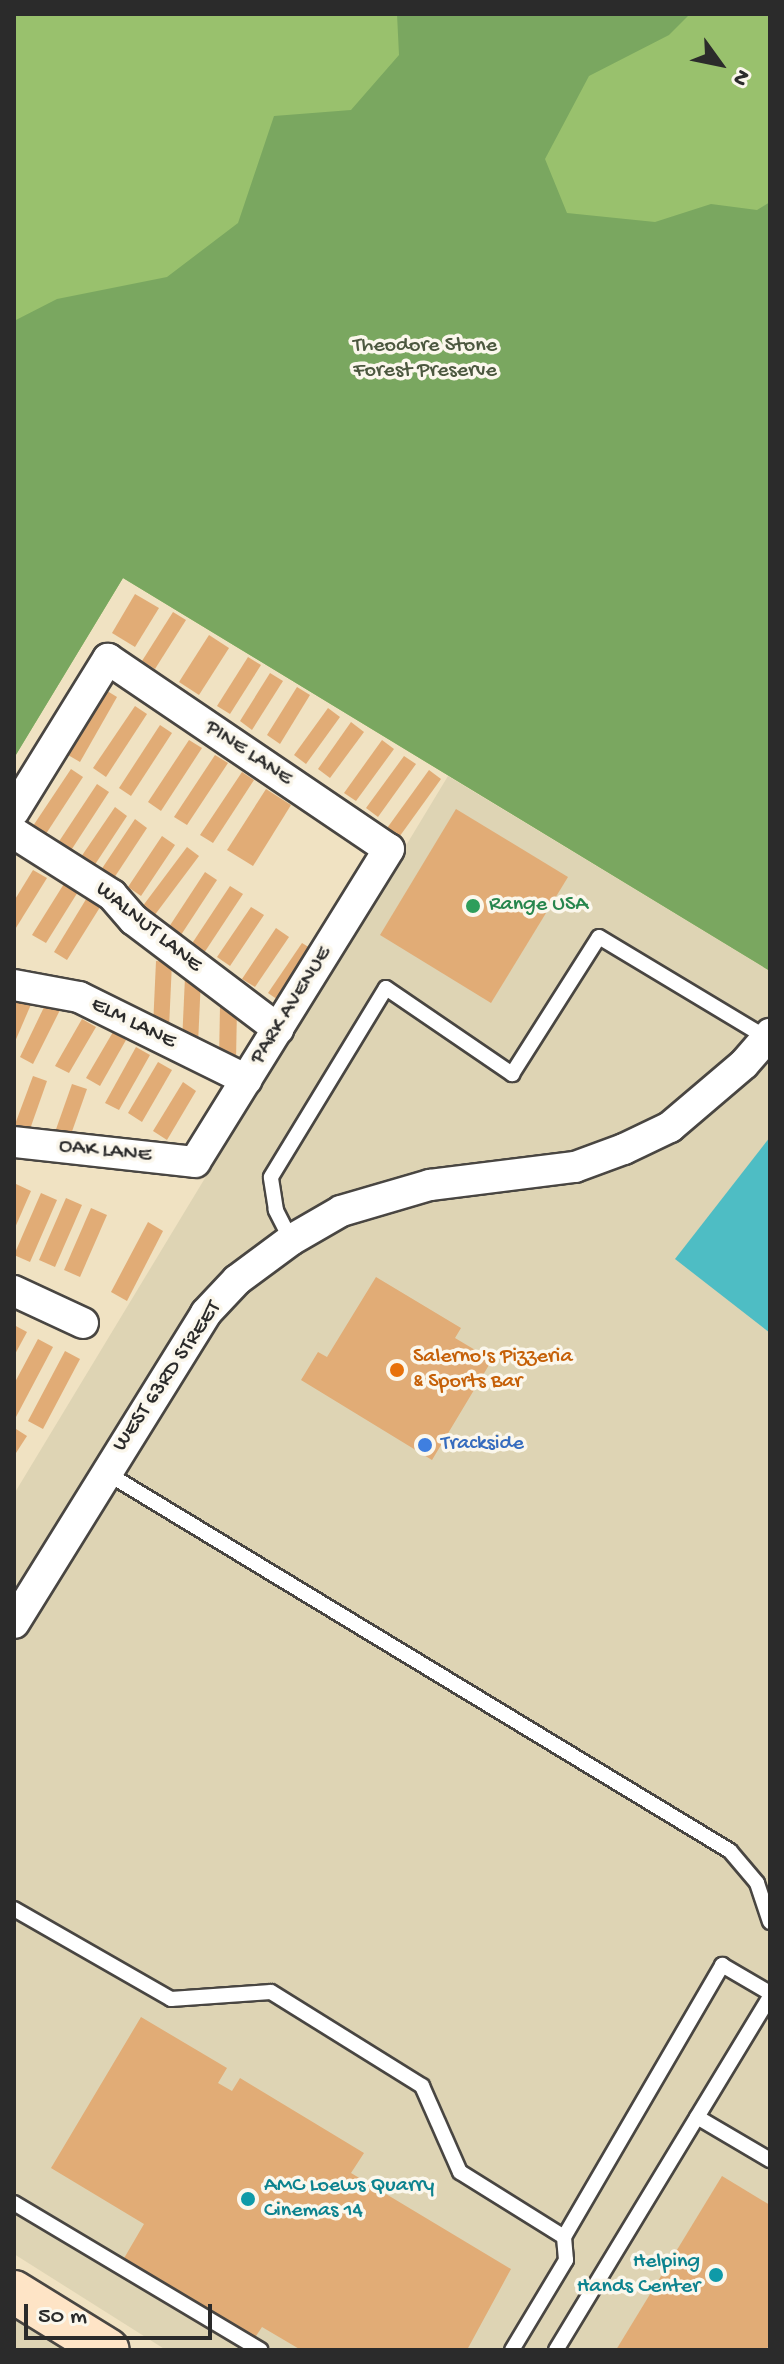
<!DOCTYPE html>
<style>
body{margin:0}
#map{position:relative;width:784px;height:2364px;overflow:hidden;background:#f0e2c2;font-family:"Gochi Hand",sans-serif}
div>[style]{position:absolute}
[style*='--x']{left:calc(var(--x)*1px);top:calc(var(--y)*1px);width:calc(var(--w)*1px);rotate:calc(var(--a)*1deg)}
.built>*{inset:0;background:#ded4b4}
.green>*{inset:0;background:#99c16d}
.forest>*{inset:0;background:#7aa760}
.water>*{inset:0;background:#4ebdc4}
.building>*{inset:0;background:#e1ac76}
.roads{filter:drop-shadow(2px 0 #494642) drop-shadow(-2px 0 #494642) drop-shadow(0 2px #494642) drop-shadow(0 -2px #494642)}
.lane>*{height:14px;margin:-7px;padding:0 7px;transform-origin:7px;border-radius:7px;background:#fff}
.street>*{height:30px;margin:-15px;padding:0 15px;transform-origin:15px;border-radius:15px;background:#fff}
.secondary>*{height:42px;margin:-21px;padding:0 21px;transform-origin:21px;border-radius:21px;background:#fee4c6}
.dots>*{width:22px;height:22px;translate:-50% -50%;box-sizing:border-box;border:4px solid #fbf7ec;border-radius:50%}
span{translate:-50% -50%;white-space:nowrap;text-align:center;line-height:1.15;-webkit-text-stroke:7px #fbf7ec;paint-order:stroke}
.park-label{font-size:22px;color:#4c583f}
.street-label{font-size:22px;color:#2b2b2b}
.leisure-label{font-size:22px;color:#27864d}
.left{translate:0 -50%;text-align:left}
.food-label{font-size:22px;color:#c56008}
.shop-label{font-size:22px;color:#366cbe}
.culture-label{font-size:22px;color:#0d838f}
.right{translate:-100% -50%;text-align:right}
.frame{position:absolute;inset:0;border:16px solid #2b2b2b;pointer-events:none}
.north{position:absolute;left:680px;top:24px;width:80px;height:80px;-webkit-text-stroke:6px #fbf7ec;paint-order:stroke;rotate:123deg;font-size:22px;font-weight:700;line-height:32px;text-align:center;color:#2b2b2b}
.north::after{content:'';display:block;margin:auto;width:28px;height:36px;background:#2b2b2b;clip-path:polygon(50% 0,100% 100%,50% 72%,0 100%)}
.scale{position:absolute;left:24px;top:2304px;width:188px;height:36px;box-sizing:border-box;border:4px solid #2b2b2b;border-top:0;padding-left:10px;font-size:24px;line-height:28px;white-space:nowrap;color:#2b2b2b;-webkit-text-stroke:6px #fbf7ec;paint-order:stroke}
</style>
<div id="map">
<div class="built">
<i style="clip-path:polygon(448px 776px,770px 971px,770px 2350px,166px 2350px,14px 2254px,14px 1494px)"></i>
<i style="clip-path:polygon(14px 2316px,71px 2350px,14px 2350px)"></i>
</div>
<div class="green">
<i style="clip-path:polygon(14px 14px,770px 14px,770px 971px,123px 578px,14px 758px)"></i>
</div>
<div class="forest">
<i style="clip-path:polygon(397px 14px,690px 14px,669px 35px,589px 76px,545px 159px,567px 213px,655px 222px,711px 204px,757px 210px,770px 202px,770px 971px,123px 578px,14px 758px,14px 321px,57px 299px,167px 277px,238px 223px,274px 116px,351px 110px,399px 55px)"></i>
</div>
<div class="water">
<i style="clip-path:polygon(770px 1137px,770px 1333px,675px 1259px)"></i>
</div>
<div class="building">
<i style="clip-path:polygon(135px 594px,159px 608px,135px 647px,112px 633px)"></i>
<i style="clip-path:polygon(173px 612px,186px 620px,155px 669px,142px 661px)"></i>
<i style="clip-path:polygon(209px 635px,229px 648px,199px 695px,179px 682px)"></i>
<i style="clip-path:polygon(248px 657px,261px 665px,230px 714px,217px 706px)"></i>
<i style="clip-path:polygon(270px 673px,283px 681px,252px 730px,240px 721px)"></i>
<i style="clip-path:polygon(297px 687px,310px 695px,280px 744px,267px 735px)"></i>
<i style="clip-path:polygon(104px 689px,117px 697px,80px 762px,68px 755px)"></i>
<i style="clip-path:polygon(135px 706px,147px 714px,106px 777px,93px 768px)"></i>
<i style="clip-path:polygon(328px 708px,340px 717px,306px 764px,294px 755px)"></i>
<i style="clip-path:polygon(351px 722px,364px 732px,330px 778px,318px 769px)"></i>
<i style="clip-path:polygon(160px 725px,172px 733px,131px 796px,119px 788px)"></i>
<i style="clip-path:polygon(189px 740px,202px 748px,161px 811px,148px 802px)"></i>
<i style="clip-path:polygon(382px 740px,394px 749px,356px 801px,344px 793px)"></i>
<i style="clip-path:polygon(215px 755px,228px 763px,187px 825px,174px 817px)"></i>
<i style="clip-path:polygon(404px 756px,416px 764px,378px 817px,366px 808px)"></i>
<i style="clip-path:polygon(71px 769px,83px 777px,42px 840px,29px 832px)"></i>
<i style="clip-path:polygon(429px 770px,441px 779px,397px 840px,385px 831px)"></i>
<i style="clip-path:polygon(242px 772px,254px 780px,213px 843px,200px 835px)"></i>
<i style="clip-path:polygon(97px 784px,109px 792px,68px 855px,56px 846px)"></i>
<i style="clip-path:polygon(266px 789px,291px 805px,253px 866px,227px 850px)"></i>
<i style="clip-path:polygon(115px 807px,127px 816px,94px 866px,81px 857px)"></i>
<i style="clip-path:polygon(456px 809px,568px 877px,491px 1003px,380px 935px)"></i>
<i style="clip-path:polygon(135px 819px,147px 828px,114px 878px,101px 870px)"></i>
<i style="clip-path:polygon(162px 836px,175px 845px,141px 896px,128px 887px)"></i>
<i style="clip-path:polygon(187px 847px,199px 856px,154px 916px,142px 907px)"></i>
<i style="clip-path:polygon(33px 870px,47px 878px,14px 931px,14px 901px)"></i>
<i style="clip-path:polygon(205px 872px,217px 880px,179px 938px,167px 930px)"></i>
<i style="clip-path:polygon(67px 879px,81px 887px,46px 943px,32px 935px)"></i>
<i style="clip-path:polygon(230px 886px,243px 894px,202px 956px,189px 948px)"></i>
<i style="clip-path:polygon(88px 896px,102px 904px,67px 960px,54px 952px)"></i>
<i style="clip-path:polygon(251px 907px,264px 915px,230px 966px,217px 957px)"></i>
<i style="clip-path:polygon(276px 928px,289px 937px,255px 987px,242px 979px)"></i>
<i style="clip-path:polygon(302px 943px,315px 951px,281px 1002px,268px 993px)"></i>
<i style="clip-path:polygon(156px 961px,172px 962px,169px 1028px,153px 1027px)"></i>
<i style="clip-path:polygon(185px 977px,201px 978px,198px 1044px,182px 1043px)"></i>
<i style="clip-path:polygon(18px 996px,32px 1002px,14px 1044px,14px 1005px)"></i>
<i style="clip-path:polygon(46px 1003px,60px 1010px,33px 1064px,20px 1057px)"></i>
<i style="clip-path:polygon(220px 1006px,237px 1006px,236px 1062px,219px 1061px)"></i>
<i style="clip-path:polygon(82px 1019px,96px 1027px,69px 1073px,55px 1066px)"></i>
<i style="clip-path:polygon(113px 1032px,126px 1040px,100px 1086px,86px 1078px)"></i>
<i style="clip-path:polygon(136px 1047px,150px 1055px,119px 1110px,105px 1103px)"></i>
<i style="clip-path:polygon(158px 1062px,172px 1070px,142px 1122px,128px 1113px)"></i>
<i style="clip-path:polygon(33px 1076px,47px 1081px,29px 1132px,14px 1127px)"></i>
<i style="clip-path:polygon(183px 1082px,196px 1091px,167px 1140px,153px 1131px)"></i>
<i style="clip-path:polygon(72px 1084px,87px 1089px,69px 1140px,54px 1135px)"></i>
<i style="clip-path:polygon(16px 1184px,31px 1191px,14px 1230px,14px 1188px)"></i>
<i style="clip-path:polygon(41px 1193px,57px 1200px,30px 1262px,14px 1255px)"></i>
<i style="clip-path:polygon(66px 1198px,82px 1205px,55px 1267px,39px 1260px)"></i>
<i style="clip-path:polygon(91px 1208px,107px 1215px,80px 1277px,64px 1270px)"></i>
<i style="clip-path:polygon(148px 1222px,163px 1231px,127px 1301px,111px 1292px)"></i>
<i style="clip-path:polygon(376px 1277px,461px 1328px,455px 1338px,492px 1360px,432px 1460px,301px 1380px,318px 1352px,327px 1357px)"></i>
<i style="clip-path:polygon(14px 1325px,27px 1332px,14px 1356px)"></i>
<i style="clip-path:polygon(38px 1339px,53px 1347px,16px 1417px,14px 1384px)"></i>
<i style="clip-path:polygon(65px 1351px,80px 1359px,43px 1429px,28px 1421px)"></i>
<i style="clip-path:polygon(16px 1429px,27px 1436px,14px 1456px,14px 1432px)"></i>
<i style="clip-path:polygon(141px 2017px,227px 2068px,218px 2083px,232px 2091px,240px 2078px,364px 2153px,351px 2173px,511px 2269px,467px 2350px,301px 2350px,262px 2327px,254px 2339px,123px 2260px,144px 2224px,51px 2168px)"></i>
<i style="clip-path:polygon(722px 2176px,770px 2205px,770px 2344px,766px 2350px,616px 2350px)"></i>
</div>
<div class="roads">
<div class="lane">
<i style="--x:291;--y:1240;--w:34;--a:-117"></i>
<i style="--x:276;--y:1210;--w:33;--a:-99"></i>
<i style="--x:271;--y:1177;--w:221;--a:-58.7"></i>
<i style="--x:386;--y:988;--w:153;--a:34.3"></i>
<i style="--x:512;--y:1074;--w:162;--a:-57.6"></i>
<i style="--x:599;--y:937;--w:196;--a:31"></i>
<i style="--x:105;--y:1472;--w:731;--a:31.23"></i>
<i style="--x:730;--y:1851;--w:42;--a:49.8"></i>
<i style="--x:757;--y:1883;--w:41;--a:71.6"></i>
<i style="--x:14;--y:1909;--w:181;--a:29.8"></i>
<i style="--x:171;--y:1999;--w:100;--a:-4"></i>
<i style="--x:271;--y:1992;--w:178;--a:31.9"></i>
<i style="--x:422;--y:2086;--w:94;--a:66.2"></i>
<i style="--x:460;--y:2172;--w:123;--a:32"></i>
<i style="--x:564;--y:2237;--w:315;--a:-59.8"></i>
<i style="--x:722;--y:1965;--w:56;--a:30.3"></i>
<i style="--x:697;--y:2117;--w:85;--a:30.5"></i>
<i style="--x:14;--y:2203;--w:287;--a:30.8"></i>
<i style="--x:512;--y:2350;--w:105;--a:-59"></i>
<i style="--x:566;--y:2260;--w:23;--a:-95"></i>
<i style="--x:556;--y:2350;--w:414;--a:-58.8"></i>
</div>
<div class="street">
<i style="--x:14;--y:811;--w:179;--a:-58.3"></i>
<i style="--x:108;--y:659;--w:339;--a:34.1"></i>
<i style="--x:389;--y:849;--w:368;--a:121.8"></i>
<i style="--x:195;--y:1162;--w:182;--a:-173.7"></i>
<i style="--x:14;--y:833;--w:116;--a:32.3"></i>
<i style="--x:112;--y:895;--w:33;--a:49"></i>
<i style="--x:134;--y:920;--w:181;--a:37.1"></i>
<i style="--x:14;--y:985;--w:66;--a:10.5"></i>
<i style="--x:79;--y:997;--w:187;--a:26.3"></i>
<i style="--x:14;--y:1291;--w:76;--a:24.9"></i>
<i style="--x:14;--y:1623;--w:365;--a:-58.2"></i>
<i style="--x:206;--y:1313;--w:45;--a:-46.8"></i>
<i style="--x:237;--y:1280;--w:67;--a:-36.5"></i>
<i style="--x:291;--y:1240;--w:58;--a:-30.1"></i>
<i style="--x:341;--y:1211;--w:93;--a:-16.3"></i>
<i style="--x:430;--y:1185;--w:146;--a:-7.1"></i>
<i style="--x:575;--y:1167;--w:52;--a:-20.2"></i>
<i style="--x:624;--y:1149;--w:51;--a:-25.6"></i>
<i style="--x:670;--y:1127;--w:97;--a:-40.4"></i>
<i style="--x:744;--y:1064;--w:40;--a:-49"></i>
</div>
<div class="secondary">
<i style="--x:14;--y:2292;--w:110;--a:31.7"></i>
</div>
</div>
<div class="dots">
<i style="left:473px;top:906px;background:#2e9e5b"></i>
<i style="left:397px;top:1370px;background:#e8710a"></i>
<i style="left:425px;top:1445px;background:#3f7fe0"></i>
<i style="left:248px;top:2199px;background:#0f9aa8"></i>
<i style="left:716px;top:2275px;background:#0f9aa8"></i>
</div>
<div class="park-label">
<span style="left:425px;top:359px">Theodore Stone<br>Forest Preserve</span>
</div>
<div class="street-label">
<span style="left:248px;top:754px;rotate:34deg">PINE LANE</span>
<span style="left:148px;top:928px;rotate:39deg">WALNUT LANE</span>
<span style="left:292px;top:1006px;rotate:-58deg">PARK AVENUE</span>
<span style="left:133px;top:1024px;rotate:26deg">ELM LANE</span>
<span style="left:105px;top:1152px;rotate:6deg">OAK LANE</span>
<span style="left:168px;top:1377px;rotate:-56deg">WEST 63RD STREET</span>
</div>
<div class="leisure-label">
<span class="left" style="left:489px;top:906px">Range USA</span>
</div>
<div class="food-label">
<span class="left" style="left:413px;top:1370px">Salerno's Pizzeria<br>&amp; Sports Bar</span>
</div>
<div class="shop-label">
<span class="left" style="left:441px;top:1445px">Trackside</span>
</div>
<div class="culture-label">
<span class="left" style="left:264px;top:2199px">AMC Loews Quarry<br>Cinemas 14</span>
<span class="right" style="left:700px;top:2275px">Helping<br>Hands Center</span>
</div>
<div class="frame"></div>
<div class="north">N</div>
<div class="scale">50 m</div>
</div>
